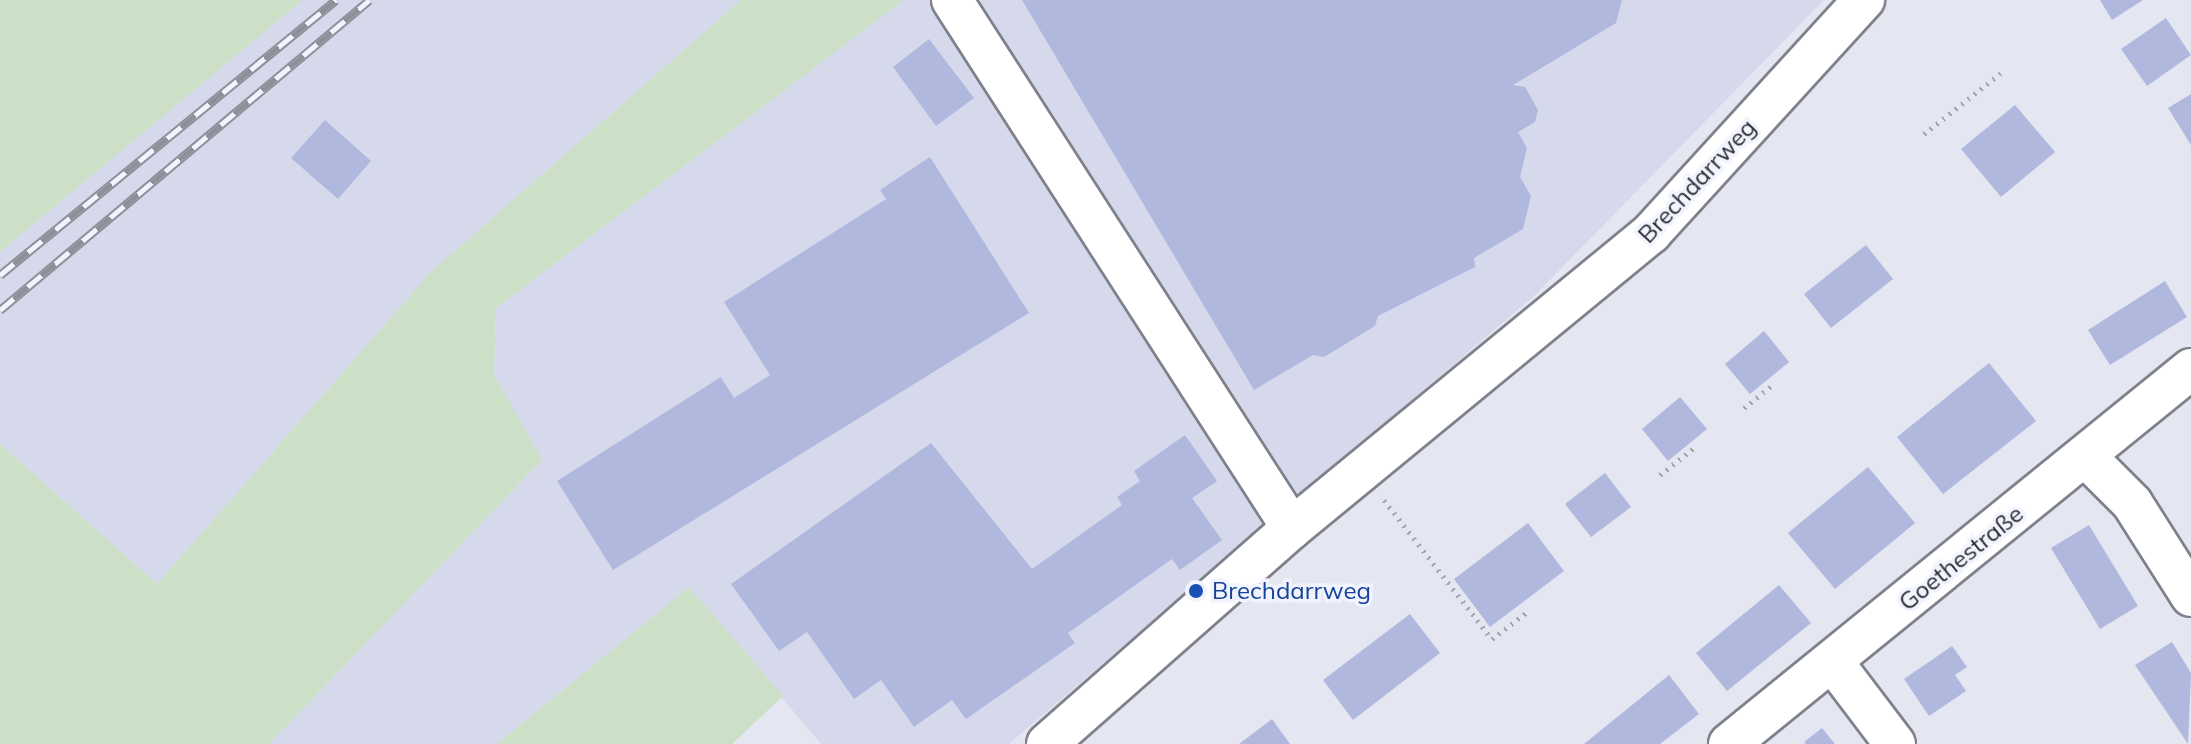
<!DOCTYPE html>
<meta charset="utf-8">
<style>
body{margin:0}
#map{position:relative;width:2191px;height:744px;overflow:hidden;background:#e4e6f1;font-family:Mulish,sans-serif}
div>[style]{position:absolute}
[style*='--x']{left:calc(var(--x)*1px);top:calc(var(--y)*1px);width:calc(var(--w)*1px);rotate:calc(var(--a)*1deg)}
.built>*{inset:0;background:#d6d9ec}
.green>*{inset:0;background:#ccdfc7}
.building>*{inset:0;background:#b1b8de}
.path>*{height:5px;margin-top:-2.5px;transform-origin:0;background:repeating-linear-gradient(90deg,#a4a6af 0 2px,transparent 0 8px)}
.roads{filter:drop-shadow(2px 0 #7f818b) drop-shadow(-2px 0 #7f818b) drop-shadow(0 2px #7f818b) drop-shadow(0 -2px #7f818b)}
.minor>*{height:40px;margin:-20px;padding:0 20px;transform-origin:20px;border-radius:20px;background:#fff}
.rail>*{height:9px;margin-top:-4.5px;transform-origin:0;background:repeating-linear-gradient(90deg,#f1f3ff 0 18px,#8e8f98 0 36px);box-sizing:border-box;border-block:2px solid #8e8f98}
.dots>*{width:22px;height:22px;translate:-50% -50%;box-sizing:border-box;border:4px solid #f1f3ff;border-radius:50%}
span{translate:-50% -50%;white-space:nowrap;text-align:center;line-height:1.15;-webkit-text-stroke:7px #f1f3ff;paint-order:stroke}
.street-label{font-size:24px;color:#2d2e33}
.transit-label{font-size:24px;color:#164399}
.left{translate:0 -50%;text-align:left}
</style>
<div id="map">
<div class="built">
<i style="clip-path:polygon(303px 0,741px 0,431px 272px,157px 584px,0 444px,0 252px)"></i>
<i style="clip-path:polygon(904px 0,1824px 0,1534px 296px,1009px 744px,821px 744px,689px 587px,497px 744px,269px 744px,541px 461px,494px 374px,496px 308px)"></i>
</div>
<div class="green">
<i style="clip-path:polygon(0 0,303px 0,0 252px)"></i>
<i style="clip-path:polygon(741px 0,904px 0,496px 308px,494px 374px,542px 460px,269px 744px,0 744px,0 444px,157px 584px,431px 272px)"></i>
<i style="clip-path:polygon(689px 587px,783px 696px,732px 744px,497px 744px)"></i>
</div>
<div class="building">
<i style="clip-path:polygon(1022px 0,1622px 0,1616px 23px,1513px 85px,1525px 87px,1538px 110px,1535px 122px,1518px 132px,1527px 148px,1520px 177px,1531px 196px,1523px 229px,1474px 258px,1475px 267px,1378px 316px,1375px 326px,1324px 357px,1313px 355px,1254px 390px)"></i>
<i style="clip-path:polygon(2100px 0,2143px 0,2112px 20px)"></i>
<i style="clip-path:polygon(2166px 18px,2191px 55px,2147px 86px,2121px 49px)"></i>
<i style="clip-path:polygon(929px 39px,974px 98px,936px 126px,893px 67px)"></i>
<i style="clip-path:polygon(2191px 94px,2191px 145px,2168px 108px)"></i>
<i style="clip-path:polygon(2015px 105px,2055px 152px,2001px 197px,1961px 149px)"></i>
<i style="clip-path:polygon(325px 120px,371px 161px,338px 199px,291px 158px)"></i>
<i style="clip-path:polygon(930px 157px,1029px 313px,613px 570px,557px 481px,721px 377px,734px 398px,770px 375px,724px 302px,886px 199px,880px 190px)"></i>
<i style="clip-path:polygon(1866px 245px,1893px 279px,1831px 328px,1804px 294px)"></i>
<i style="clip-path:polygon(2165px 281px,2187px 317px,2110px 365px,2088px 330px)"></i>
<i style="clip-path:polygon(1764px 331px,1789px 362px,1750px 394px,1725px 364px)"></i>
<i style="clip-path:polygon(1989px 363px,2036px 421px,1943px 494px,1897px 437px)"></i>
<i style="clip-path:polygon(1680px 397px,1707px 429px,1668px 461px,1642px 429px)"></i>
<i style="clip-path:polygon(1185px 435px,1217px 481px,1192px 498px,1222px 540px,1180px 570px,1172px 559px,1068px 633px,1075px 643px,966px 719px,952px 700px,914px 727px,881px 680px,854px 699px,807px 632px,779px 651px,731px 584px,931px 443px,1032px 569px,1122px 505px,1117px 497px,1140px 481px,1134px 471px)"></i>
<i style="clip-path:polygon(1868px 467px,1915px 523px,1835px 589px,1788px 533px)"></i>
<i style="clip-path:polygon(1605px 473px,1631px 507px,1591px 537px,1565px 504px)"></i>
<i style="clip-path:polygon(1528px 523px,1564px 571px,1490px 627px,1454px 579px)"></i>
<i style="clip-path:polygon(2089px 525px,2138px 606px,2100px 629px,2051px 548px)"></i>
<i style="clip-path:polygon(1779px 585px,1811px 623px,1727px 691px,1696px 653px)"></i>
<i style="clip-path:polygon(1410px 614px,1440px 653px,1353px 720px,1323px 680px)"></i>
<i style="clip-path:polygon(2172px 642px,2191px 673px,2188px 744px,2135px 665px)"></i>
<i style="clip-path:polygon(1952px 646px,1967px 667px,1955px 675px,1966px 691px,1929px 716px,1904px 679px)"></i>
<i style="clip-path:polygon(1669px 675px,1699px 714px,1660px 744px,1584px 744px)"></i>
<i style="clip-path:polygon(1272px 719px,1290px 744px,1239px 744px)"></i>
<i style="clip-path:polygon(1822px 728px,1835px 744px,1806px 744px,1804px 742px)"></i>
</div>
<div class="path">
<i style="--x:1924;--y:134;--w:98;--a:-38.4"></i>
<i style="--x:1744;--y:408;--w:38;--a:-39"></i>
<i style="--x:1660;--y:475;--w:43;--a:-38.5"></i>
<i style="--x:1384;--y:500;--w:176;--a:52.2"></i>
<i style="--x:1492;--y:639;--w:44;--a:-37.6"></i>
</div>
<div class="roads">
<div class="minor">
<i style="--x:952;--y:0;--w:628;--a:57.22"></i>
<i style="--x:2086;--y:457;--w:65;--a:45"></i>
<i style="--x:2132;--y:503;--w:110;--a:57.6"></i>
<i style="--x:1832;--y:661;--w:104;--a:52.8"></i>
<i style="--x:1047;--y:744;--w:327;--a:-41.4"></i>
<i style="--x:1292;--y:528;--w:465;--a:-39.4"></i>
<i style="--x:1651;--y:233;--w:316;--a:-47.6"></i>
<i style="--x:1729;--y:744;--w:595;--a:-39.07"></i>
</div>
</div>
<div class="rail">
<i style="--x:0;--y:275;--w:434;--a:-39.3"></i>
<i style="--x:0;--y:310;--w:482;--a:-40"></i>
</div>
<div class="dots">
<i style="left:1196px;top:591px;background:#1a4fb4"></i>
</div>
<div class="street-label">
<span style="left:1697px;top:181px;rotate:-47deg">Brechdarrweg</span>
<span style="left:1961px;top:558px;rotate:-39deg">Goethestraße</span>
</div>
<div class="transit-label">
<span class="left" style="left:1212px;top:591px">Brechdarrweg</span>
</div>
</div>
